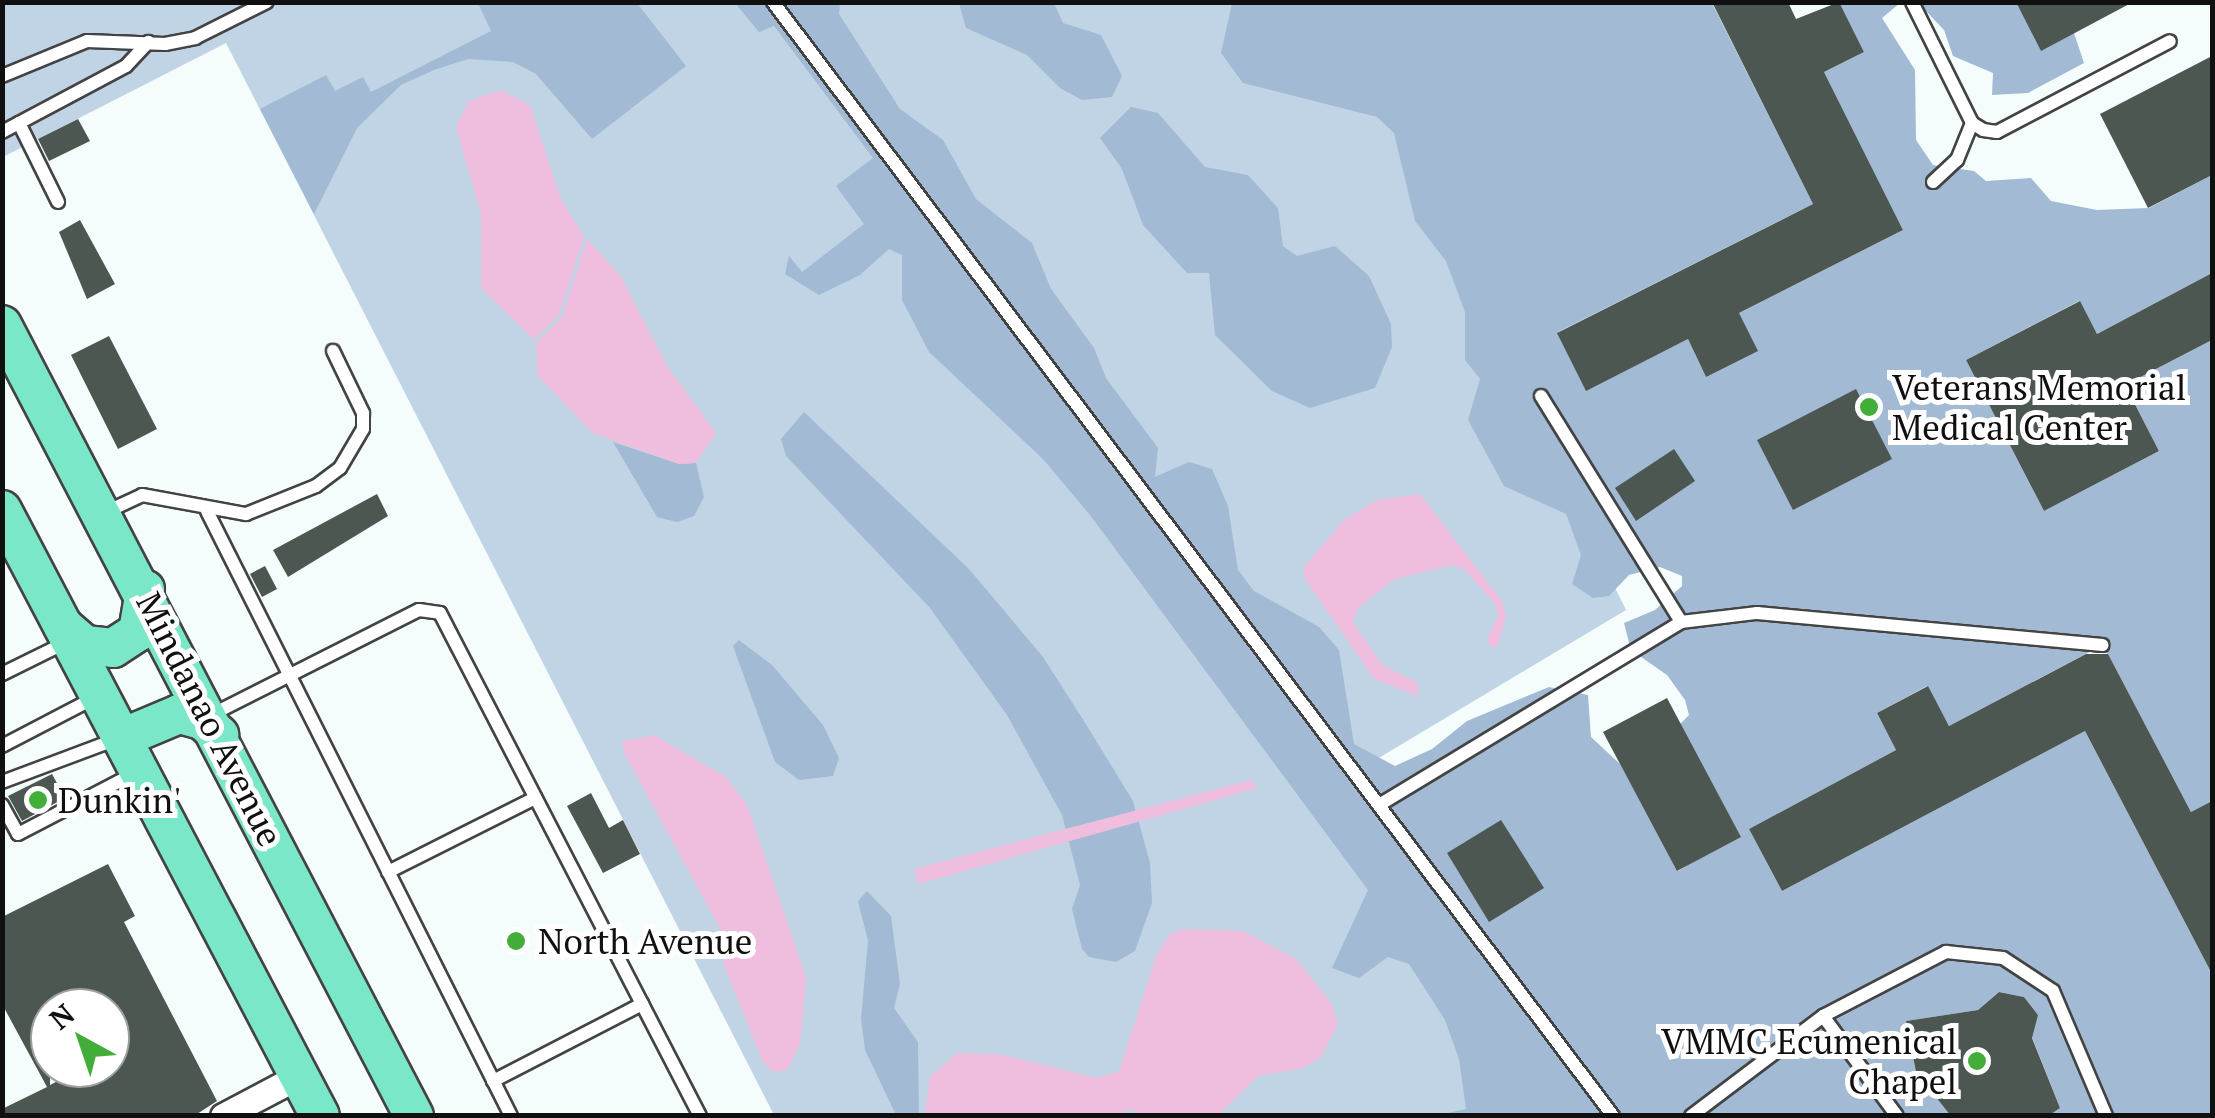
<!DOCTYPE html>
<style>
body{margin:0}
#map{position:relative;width:2215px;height:1118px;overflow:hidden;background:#f4fdfb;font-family:"PT Serif",serif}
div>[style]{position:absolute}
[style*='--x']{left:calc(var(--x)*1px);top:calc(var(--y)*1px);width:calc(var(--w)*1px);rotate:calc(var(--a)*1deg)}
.green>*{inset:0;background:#c1d4e5}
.forest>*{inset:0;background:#a2bad3}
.water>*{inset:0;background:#efbede}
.building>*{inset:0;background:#4d5751}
.roads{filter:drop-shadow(2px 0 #434343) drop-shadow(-2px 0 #434343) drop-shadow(0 2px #434343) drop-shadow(0 -2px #434343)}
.service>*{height:12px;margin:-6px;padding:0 6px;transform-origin:6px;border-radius:6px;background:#fff}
.minor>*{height:25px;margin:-12.5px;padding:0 12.5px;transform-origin:12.5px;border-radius:12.5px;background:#fff}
.primary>*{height:38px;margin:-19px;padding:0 19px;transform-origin:19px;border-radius:19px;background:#7ae7c9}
.dots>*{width:28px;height:28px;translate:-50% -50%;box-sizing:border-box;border:5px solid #fff;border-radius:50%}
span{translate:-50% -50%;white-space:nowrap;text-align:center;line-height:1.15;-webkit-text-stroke:10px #fff;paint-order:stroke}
.poi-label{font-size:35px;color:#101010}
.left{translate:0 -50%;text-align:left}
.right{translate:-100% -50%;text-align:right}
.street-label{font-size:35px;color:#101010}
.frame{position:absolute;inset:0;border:5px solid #101010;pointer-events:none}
.north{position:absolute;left:30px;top:988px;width:100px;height:100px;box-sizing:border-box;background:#fff;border:2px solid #9f9f9f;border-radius:50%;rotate:320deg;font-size:28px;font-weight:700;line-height:40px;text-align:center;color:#101010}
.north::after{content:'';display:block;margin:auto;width:35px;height:45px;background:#42ae39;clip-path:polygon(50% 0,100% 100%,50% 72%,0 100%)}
</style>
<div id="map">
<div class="green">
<i style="clip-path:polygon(3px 3px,1506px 3px,1426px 204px,1626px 610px,1362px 768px,1627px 1115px,774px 1115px,226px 43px,3px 157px)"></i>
</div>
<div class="forest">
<i style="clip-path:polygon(478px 3px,637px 3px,686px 66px,592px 139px,536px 74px,513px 62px,468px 59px,434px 70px,401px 85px,357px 128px,314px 214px,260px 109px,326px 75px,335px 91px,363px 77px,371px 92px,491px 31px)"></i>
<i style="clip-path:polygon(735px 3px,840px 3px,839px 14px,900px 109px,943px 140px,976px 199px,1032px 243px,1051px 289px,1094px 348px,1106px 378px,1158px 448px,1155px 477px,1189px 462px,1212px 469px,1228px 506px,1238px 570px,1254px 591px,1319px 627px,1339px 650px,1354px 744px,1395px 766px,1432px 749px,1467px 721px,1549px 687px,1588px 695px,1591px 737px,1620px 764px,1678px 871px,1739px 834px,1680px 724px,1689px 715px,1685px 700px,1667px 675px,1631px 650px,1624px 623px,1655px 610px,1682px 586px,1682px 576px,1660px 567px,1629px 575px,1609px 596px,1593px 598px,1572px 584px,1581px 555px,1566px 514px,1504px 486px,1468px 420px,1480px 379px,1465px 360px,1465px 312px,1446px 261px,1415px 221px,1394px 133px,1377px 117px,1243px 83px,1221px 53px,1232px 3px,1712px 3px,1813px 204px,1558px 332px,1586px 390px,1688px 339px,1706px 377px,1739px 313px,1903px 230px,1824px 72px,1864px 52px,1839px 3px,1900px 3px,1882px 18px,1915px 70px,1916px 140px,1933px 165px,1974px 171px,1986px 181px,2031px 178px,2051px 201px,2097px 210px,2149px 208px,2212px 175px,2212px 273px,2097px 334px,2079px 301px,1966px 360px,2044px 511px,2159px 451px,2125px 385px,2212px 340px,2212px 801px,2191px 812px,2103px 645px,1949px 726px,1927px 686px,1877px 713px,1896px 750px,1749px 829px,1782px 891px,2085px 731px,2212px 974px,2212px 1115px,2048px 1115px,2060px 1108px,2030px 1032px,2038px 1015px,2024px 997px,1999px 992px,1978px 1010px,1906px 1021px,1916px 1072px,1951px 1115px,1438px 1115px,1466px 1109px,1459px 1059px,1445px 1020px,1409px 964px,1388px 957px,1359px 978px,1332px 968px,1368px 890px,1090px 515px,1043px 459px,929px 352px,902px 300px,902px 255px,889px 249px,860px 275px,819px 295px,785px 274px,789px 256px,802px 272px,864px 224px,836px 186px,873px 158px,774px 26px,759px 32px)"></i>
<i style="clip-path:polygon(959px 3px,1054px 3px,1063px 23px,1101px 35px,1122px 76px,1112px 97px,1082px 100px,1060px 88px,1027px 55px,966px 28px)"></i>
<i style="clip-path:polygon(1903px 3px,2016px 3px,2074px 33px,2084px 63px,2028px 93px,1992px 95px,1993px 73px,1953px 56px,1944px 30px,1924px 9px)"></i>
<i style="clip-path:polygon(1131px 107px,1158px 113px,1205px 167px,1248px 175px,1278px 208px,1283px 246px,1297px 256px,1335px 246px,1369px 276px,1391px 324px,1392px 347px,1375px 388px,1310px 408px,1272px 391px,1215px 335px,1209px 273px,1187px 273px,1143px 225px,1122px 169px,1100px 138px)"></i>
<i style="clip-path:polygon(804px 412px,969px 569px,1043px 657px,1084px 721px,1133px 801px,1150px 863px,1152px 903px,1135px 951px,1116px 962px,1089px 957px,1082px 949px,1072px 909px,1080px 885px,1062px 815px,1007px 715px,930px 608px,786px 456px,781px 439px)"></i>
<i style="clip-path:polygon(613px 442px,679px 464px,696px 463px,704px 497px,694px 516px,677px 522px,657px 517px)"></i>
<i style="clip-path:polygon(739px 640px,772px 665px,823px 725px,839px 758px,833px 776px,799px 780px,775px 762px,733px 646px)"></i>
<i style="clip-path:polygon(867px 891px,891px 916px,900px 984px,894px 1008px,918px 1042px,919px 1115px,896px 1115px,865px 1050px,861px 1019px,868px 941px,858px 901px)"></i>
</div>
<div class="water">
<i style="clip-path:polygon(500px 90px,530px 105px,560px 197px,584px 237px,559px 315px,534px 340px,481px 288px,481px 214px,456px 127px,469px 101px)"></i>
<i style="clip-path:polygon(587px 239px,620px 275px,667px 366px,716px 433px,696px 463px,679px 464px,593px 433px,538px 376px,536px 343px,562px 317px)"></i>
<i style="clip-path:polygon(1420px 494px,1502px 601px,1506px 618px,1496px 649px,1486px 641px,1498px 616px,1495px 604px,1465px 570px,1452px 565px,1395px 579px,1358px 608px,1353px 622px,1382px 665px,1417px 682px,1418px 696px,1374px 679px,1305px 579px,1304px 567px,1344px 520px,1377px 500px)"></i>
<i style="clip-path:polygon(654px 735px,726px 777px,747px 805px,806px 977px,800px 1044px,787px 1070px,773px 1072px,762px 1060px,724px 965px,721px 930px,624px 753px,622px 741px)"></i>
<i style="clip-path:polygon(1251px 780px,1258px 788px,918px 884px,914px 869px)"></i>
<i style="clip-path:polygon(1184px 929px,1243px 931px,1296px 959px,1331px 1003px,1338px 1024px,1321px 1057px,1304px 1068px,1258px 1076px,1218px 1115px,1144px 1115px,1128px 1109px,1119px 1116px,925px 1115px,930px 1077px,957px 1053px,998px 1054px,1097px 1078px,1119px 1071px,1157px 954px,1170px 934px)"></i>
</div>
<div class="building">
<i style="clip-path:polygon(1712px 2px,1788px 2px,1796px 19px,1839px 2px,1864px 52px,1824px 72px,1903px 230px,1739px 313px,1758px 351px,1706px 377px,1688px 339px,1586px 391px,1557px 333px,1813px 204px)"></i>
<i style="clip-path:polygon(2016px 2px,2133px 2px,2041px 51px)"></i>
<i style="clip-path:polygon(2212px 56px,2212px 175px,2148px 208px,2100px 114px)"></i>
<i style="clip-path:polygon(78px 119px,90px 141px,49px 161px,38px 139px)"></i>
<i style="clip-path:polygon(80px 220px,115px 284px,87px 299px,59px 232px)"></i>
<i style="clip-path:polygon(2212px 273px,2212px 340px,2125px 385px,2159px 451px,2044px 511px,1966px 360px,2080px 301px,2097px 334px)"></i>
<i style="clip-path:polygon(109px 336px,157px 429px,118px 449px,71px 355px)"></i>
<i style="clip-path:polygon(1856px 389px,1892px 459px,1793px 510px,1757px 440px)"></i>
<i style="clip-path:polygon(1674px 449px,1695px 481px,1636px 521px,1615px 488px)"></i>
<i style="clip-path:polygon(377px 494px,388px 516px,288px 577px,273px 550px)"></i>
<i style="clip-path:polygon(265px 566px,277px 589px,262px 597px,250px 574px)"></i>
<i style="clip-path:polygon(2086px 654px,2108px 654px,2191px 812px,2212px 801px,2212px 974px,2085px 731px,1782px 891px,1749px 829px,1896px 750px,1877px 713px,1928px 686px,1949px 726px)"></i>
<i style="clip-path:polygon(1667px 698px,1741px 837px,1677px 871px,1603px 732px)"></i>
<i style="clip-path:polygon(52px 774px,65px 798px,22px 821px,8px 796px)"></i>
<i style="clip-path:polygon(591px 793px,609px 828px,623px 820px,640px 854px,603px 873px,567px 806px)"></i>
<i style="clip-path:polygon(1501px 820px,1544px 888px,1489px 922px,1447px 853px)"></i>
<i style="clip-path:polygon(evenodd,108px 864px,135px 916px,124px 922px,217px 1101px,194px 1116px,2px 1116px,2px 1109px,47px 1087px,2px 1004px,2px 917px,108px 864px,50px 1008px,110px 1008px,110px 1068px,83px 1068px,50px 1085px,50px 1008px)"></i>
<i style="clip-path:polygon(1999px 992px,2024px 997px,2038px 1015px,2032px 1038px,2060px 1108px,2048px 1116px,1951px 1116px,1916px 1072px,1906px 1021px,1978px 1010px)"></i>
</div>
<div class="roads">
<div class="service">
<i style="--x:773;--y:2;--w:1395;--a:52.98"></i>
<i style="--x:1912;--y:2;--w:135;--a:63.6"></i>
<i style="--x:1972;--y:123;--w:13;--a:32"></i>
<i style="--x:1983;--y:130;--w:14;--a:8"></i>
<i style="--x:1997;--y:132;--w:195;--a:-27.7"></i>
<i style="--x:2;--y:76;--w:92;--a:-22.4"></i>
<i style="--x:87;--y:41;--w:78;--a:2.2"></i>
<i style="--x:165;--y:44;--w:31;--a:-11"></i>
<i style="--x:195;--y:38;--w:80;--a:-26.6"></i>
<i style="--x:19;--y:123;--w:88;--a:63.7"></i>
<i style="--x:2;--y:132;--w:140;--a:-28"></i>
<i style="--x:126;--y:66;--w:33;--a:-47"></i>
<i style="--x:1933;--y:182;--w:33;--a:-43"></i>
<i style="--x:1957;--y:160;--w:40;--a:-68"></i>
<i style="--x:1541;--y:396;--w:266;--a:58.2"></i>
<i style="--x:207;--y:511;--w:677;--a:63.32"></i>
<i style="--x:106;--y:512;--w:40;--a:-25"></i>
<i style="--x:142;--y:495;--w:106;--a:10.4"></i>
<i style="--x:246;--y:514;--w:75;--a:-21.8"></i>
<i style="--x:316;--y:486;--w:30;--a:-37"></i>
<i style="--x:340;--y:468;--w:45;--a:-59.5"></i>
<i style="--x:363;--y:429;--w:16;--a:-90"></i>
<i style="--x:363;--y:413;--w:69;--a:-115.8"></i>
<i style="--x:2;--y:674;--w:72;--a:-26.2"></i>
<i style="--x:211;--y:715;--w:233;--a:-26.8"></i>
<i style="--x:419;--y:610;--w:21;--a:8"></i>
<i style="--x:440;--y:613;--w:566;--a:62.67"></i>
<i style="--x:2;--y:746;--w:108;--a:-27.5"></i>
<i style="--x:2;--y:782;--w:123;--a:-20.5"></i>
<i style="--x:2;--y:805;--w:33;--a:61"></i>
<i style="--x:18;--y:834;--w:134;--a:-27.5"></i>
<i style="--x:1379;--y:805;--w:353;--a:-31.2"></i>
<i style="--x:1681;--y:622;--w:77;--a:-6.8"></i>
<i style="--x:1757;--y:613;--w:347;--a:5.3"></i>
<i style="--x:388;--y:872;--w:165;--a:-26.7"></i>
<i style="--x:1823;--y:1016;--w:139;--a:-27.5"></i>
<i style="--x:1946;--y:952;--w:57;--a:6"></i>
<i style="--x:2003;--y:958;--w:60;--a:33.4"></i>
<i style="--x:2053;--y:991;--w:136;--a:67"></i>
<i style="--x:493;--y:1081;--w:168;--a:-27.3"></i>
<i style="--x:1691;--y:1116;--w:166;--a:-37.1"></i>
<i style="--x:1823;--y:1016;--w:124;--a:53.5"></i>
</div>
<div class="minor">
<i style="--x:223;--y:1116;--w:86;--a:-27.8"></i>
</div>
<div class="primary">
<i style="--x:2;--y:325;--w:892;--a:62.49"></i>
<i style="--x:2;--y:510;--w:684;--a:62.31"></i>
<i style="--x:63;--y:626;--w:29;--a:41"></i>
<i style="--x:85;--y:645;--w:28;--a:6"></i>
<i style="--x:113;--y:648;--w:30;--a:-33"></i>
<i style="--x:138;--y:632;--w:43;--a:-80.5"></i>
<i style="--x:122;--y:738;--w:62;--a:-22.8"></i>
<i style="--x:179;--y:714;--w:24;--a:15"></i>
<i style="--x:202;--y:720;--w:23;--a:41"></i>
</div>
</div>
<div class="dots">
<i style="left:1869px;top:407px;background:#42ae39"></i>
<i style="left:38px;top:800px;background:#42ae39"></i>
<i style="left:516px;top:941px;background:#42ae39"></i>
<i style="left:1977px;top:1061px;background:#42ae39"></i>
</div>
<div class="poi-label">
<span class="left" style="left:1892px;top:407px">Veterans Memorial<br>Medical Center</span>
<span class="left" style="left:58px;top:800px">Dunkin'</span>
<span class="left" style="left:538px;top:941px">North Avenue</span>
<span class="right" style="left:1957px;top:1061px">VMMC Ecumenical<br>Chapel</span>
</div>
<div class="street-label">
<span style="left:210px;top:719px;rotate:63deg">Mindanao Avenue</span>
</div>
<div class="frame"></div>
<div class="north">N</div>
</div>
